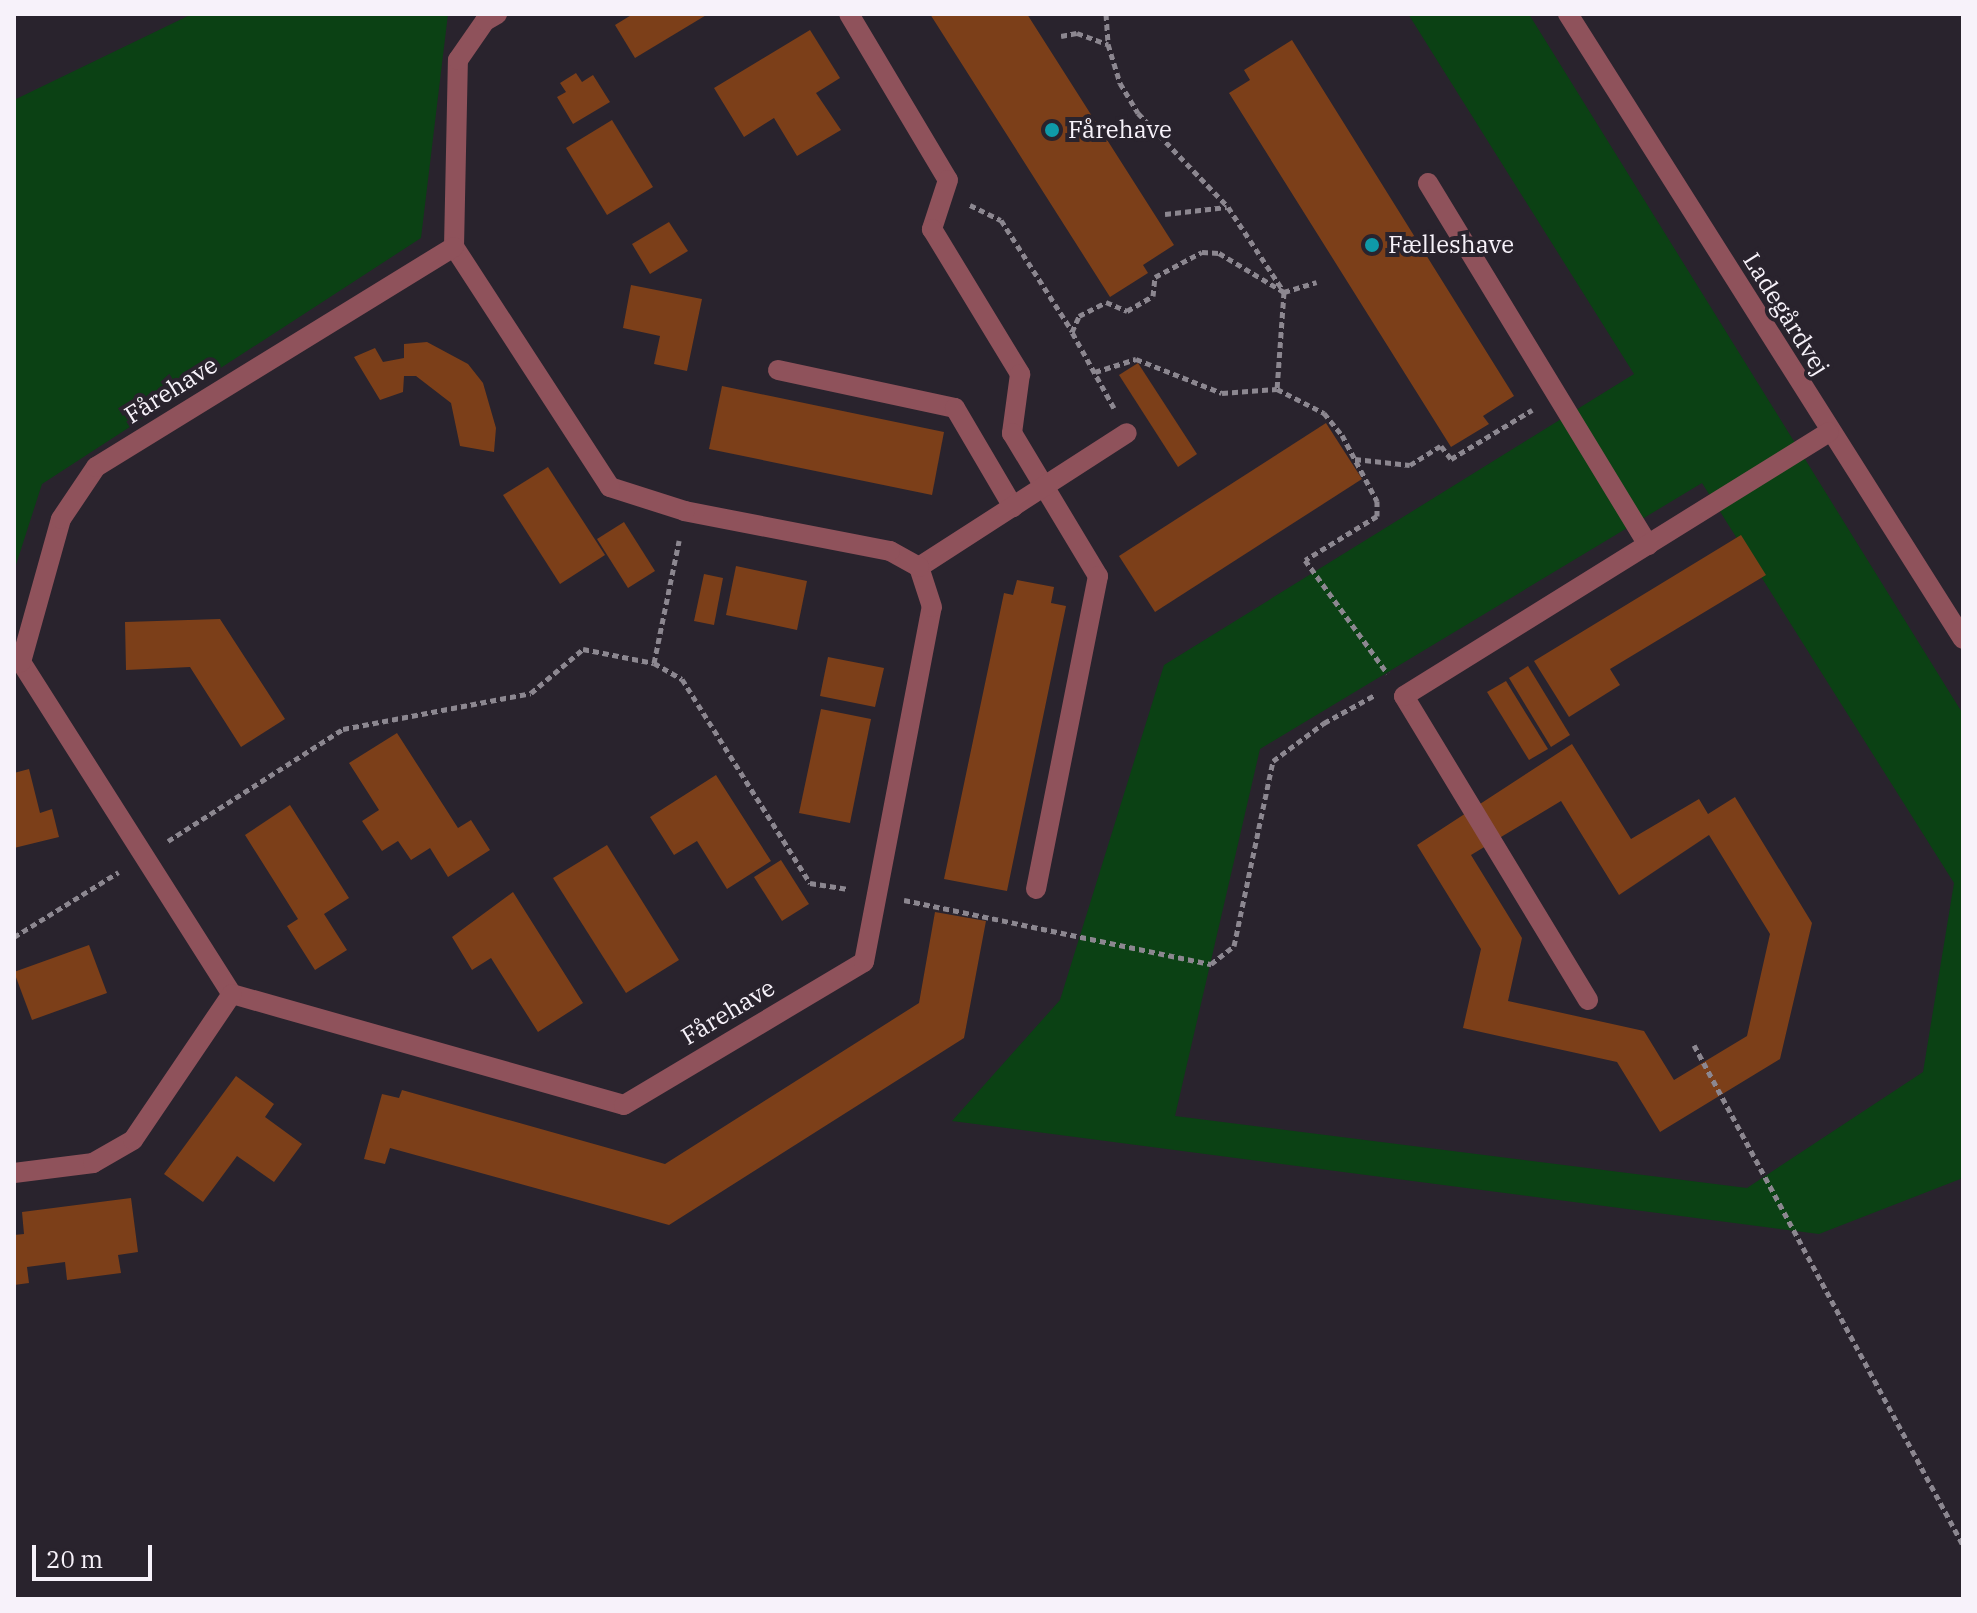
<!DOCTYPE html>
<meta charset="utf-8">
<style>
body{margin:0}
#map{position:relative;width:1977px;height:1613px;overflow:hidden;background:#29232d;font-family:"IBM Plex Serif",serif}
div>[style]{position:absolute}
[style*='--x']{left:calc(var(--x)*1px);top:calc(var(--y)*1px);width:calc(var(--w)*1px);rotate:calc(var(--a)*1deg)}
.green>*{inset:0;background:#0b4114}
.building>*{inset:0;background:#7c3f19}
.path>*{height:5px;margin-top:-2.5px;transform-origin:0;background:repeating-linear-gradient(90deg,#8c8790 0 6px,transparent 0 10px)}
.minor>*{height:20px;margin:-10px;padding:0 10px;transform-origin:10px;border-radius:10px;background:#8f525b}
.dots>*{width:22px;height:22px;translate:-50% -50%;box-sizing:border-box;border:4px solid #29232d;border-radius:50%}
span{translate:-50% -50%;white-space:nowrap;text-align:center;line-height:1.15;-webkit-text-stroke:8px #29232d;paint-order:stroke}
.poi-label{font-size:24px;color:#f7f2fa}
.left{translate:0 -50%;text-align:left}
.street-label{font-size:24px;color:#f7f2fa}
.frame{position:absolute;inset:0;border:16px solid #f7f2fa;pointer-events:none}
.scale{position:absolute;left:32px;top:1545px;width:120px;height:36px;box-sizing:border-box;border:4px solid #f7f2fa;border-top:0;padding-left:10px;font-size:24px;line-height:28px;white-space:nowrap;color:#f7f2fa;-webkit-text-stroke:6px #29232d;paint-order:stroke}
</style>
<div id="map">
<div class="green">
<i style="clip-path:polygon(192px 14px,448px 14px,421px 238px,42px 484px,14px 571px,14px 100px)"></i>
<i style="clip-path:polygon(evenodd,1408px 14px,1529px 14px,1963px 714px,1963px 1178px,1819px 1234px,952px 1121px,1060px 1000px,1164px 665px,1634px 374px,1408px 14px,1702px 483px,1954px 883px,1923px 1072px,1747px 1188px,1175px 1116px,1260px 749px,1702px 483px)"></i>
</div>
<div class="building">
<i style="clip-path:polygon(633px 14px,708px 14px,635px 58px,615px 25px)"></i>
<i style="clip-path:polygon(930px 14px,1027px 14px,1174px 245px,1143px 265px,1148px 273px,1110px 297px)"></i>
<i style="clip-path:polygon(810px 30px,840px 78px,816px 93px,841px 130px,797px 156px,774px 118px,744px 137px,714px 88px)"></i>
<i style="clip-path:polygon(1292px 40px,1514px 396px,1483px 416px,1489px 424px,1451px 447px,1229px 93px,1250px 80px,1244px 70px)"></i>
<i style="clip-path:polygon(576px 73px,582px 82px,593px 75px,610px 102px,573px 124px,557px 97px,566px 92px,560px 83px)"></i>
<i style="clip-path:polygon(612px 120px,653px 187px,607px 215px,566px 148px)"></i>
<i style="clip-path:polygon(669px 222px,688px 251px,650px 274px,632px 244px)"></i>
<i style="clip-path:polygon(631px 285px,702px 299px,687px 371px,654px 364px,660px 336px,623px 328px)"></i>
<i style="clip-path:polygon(427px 342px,468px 364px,483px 383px,496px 428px,494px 452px,460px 446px,451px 403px,416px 376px,404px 376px,403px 392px,380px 400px,354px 357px,375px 348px,383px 362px,404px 358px,404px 344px)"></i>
<i style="clip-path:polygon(1138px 363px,1197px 454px,1178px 467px,1119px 375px)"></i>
<i style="clip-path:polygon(722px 386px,944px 432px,932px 495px,709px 449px)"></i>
<i style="clip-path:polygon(1326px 423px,1362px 479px,1155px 612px,1119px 556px)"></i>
<i style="clip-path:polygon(548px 467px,605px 555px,560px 584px,503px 495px)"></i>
<i style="clip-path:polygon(624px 522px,655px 571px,628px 588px,597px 539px)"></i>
<i style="clip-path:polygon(1741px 535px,1766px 575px,1610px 669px,1620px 685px,1569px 717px,1534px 661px)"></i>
<i style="clip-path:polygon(736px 566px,807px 581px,797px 630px,726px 615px)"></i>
<i style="clip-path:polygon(704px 574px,723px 578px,714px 625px,694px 621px)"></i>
<i style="clip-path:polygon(1017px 580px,1054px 587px,1051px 603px,1066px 606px,1007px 891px,944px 879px,1004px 593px,1013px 595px)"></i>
<i style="clip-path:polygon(220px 619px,285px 719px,241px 747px,190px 667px,126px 670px,125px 622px)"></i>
<i style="clip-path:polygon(828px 657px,884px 668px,875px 707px,820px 696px)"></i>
<i style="clip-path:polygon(1528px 666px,1570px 735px,1551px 747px,1509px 678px)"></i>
<i style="clip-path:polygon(1506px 681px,1548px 749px,1529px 760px,1487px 692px)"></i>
<i style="clip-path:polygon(821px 709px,871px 719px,850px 823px,799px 813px)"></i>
<i style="clip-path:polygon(397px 733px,458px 828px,471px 820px,490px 850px,448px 877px,430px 848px,411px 860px,398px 841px,382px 851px,362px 821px,379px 810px,349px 763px)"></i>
<i style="clip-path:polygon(evenodd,1572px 744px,1631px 839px,1699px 799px,1708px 814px,1735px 797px,1812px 923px,1780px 1059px,1660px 1132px,1617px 1062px,1463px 1028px,1481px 949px,1417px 845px,1572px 744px,1561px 801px,1619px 895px,1709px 835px,1770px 934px,1747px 1036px,1674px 1080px,1644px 1031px,1508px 1001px,1522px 938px,1471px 855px,1561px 801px)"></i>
<i style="clip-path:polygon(29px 769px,40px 813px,52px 809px,59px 837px,14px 848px,14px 773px)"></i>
<i style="clip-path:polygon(716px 775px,771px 861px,727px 889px,697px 841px,674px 855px,650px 817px)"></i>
<i style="clip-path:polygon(290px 805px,349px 898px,324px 914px,347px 950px,315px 970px,287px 926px,298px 919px,245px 835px)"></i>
<i style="clip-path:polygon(607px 845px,679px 960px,626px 993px,553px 878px)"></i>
<i style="clip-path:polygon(781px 860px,809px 904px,782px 921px,754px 877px)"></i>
<i style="clip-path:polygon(513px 892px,583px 1003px,538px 1032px,491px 958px,472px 970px,452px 937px)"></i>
<i style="clip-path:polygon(935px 912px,986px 921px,964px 1038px,669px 1225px,390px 1148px,385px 1164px,364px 1159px,382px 1094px,399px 1098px,402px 1090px,665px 1164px,919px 1003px)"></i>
<i style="clip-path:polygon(89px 945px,107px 993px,32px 1020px,14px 972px)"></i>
<i style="clip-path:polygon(236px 1076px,274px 1104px,265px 1117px,302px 1144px,274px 1182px,237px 1156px,203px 1202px,164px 1174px)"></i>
<i style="clip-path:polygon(131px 1198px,138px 1252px,118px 1255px,121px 1273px,67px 1280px,65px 1262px,27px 1267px,29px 1283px,14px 1285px,14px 1235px,24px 1234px,22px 1212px)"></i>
</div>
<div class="path">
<i style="--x:1106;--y:14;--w:30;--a:86"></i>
<i style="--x:1108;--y:44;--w:41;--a:72.9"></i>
<i style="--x:1120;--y:83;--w:35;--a:59"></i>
<i style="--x:1138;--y:113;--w:130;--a:46.2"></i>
<i style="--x:1228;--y:207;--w:102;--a:56.6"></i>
<i style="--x:1284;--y:292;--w:97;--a:94.1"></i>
<i style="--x:1277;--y:389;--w:53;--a:27.1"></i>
<i style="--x:1324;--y:413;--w:28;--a:51"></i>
<i style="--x:1342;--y:435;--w:75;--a:62.1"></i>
<i style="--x:1377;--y:501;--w:15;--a:90"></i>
<i style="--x:1377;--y:516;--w:84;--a:148.6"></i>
<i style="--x:1305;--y:560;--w:140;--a:54"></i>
<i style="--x:1061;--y:36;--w:16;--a:-11"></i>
<i style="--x:1077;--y:33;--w:33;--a:20"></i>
<i style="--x:970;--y:205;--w:34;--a:26"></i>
<i style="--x:1001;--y:220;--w:132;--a:57.4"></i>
<i style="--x:1165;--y:214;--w:62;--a:-6.4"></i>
<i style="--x:1095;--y:372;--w:43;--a:-17.6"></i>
<i style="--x:1136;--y:359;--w:92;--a:21.6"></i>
<i style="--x:1222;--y:393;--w:55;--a:-4.2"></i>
<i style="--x:1114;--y:408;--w:87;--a:-118.9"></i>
<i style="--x:1072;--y:332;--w:17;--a:-66"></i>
<i style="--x:1079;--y:316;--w:30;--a:-27"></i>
<i style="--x:1106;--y:302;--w:23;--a:23"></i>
<i style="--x:1127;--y:311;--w:30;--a:-30"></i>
<i style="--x:1153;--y:296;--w:19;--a:-84"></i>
<i style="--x:1155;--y:277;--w:53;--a:-28"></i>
<i style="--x:1202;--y:252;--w:17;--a:3"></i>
<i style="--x:1219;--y:253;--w:76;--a:31"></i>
<i style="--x:1284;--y:292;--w:34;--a:-17"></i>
<i style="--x:1355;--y:459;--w:55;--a:6.2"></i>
<i style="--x:1410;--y:465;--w:36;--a:-32"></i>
<i style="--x:1441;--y:446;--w:16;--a:52"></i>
<i style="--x:1451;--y:459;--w:95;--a:-31.2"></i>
<i style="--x:654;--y:663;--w:32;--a:30"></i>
<i style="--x:682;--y:679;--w:241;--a:57.9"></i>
<i style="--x:810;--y:883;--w:37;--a:9"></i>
<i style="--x:168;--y:841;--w:208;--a:-32.6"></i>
<i style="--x:343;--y:729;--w:191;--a:-10.8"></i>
<i style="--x:531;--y:693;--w:68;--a:-40.2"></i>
<i style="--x:583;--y:649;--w:72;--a:11.2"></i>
<i style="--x:654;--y:663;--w:125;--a:-78.4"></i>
<i style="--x:904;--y:900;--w:314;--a:11.8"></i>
<i style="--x:1211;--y:964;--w:29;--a:-38"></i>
<i style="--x:1234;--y:946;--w:189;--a:-78.1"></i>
<i style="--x:1273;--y:761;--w:64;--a:-36.7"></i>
<i style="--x:1324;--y:723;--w:58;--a:-28.8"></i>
<i style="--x:14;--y:937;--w:123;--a:-31.8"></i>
<i style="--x:1694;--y:1045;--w:568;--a:61.72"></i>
</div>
<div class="minor">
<i style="--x:849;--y:14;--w:193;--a:59.2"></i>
<i style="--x:948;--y:180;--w:52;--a:108.1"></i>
<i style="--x:932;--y:229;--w:170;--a:58.7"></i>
<i style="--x:1020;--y:374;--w:60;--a:97.7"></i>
<i style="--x:1012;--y:433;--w:167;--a:59"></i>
<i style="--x:1098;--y:576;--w:319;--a:101.2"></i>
<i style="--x:1568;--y:14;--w:739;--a:57.71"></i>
<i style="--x:1428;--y:183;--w:424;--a:58.7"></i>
<i style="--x:778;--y:370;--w:181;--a:12.1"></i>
<i style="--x:955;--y:408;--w:115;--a:59.6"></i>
<i style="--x:919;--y:567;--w:247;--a:-32.8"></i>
<i style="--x:21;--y:662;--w:393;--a:57.6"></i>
<i style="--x:232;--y:994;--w:407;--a:15.8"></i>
<i style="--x:624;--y:1105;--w:279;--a:-30.8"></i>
<i style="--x:864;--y:962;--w:361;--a:-79.2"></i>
<i style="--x:932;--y:607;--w:42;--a:-108"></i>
<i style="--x:919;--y:567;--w:33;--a:-151"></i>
<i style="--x:890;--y:551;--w:209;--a:-169"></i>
<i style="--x:685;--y:511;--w:79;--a:-162.3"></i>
<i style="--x:610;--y:487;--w:286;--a:-123"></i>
<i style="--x:454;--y:247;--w:187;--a:-88.8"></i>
<i style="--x:458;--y:60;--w:47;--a:-55.3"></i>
<i style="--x:485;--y:21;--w:14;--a:-30"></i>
<i style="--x:14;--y:663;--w:7;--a:-8"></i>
<i style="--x:21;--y:662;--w:148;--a:-74.4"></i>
<i style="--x:61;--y:519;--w:63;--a:-56.1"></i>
<i style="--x:96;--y:467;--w:420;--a:-31.6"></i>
<i style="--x:1588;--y:1000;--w:355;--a:-121.2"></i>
<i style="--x:1404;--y:696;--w:500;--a:-31.85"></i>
<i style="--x:14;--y:1173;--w:80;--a:-7.2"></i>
<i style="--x:93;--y:1163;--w:46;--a:-29.9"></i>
<i style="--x:133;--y:1140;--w:176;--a:-55.9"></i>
</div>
<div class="dots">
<i style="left:1052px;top:130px;background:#0f9aa8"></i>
<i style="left:1372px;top:245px;background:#0f9aa8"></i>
</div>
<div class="poi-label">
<span class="left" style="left:1068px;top:130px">Fårehave</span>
<span class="left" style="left:1388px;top:245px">Fælleshave</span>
</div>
<div class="street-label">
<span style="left:1786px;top:314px;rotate:58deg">Ladegårdvej</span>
<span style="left:171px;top:390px;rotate:-32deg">Fårehave</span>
<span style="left:728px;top:1012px;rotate:-31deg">Fårehave</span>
</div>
<div class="frame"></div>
<div class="scale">20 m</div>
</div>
